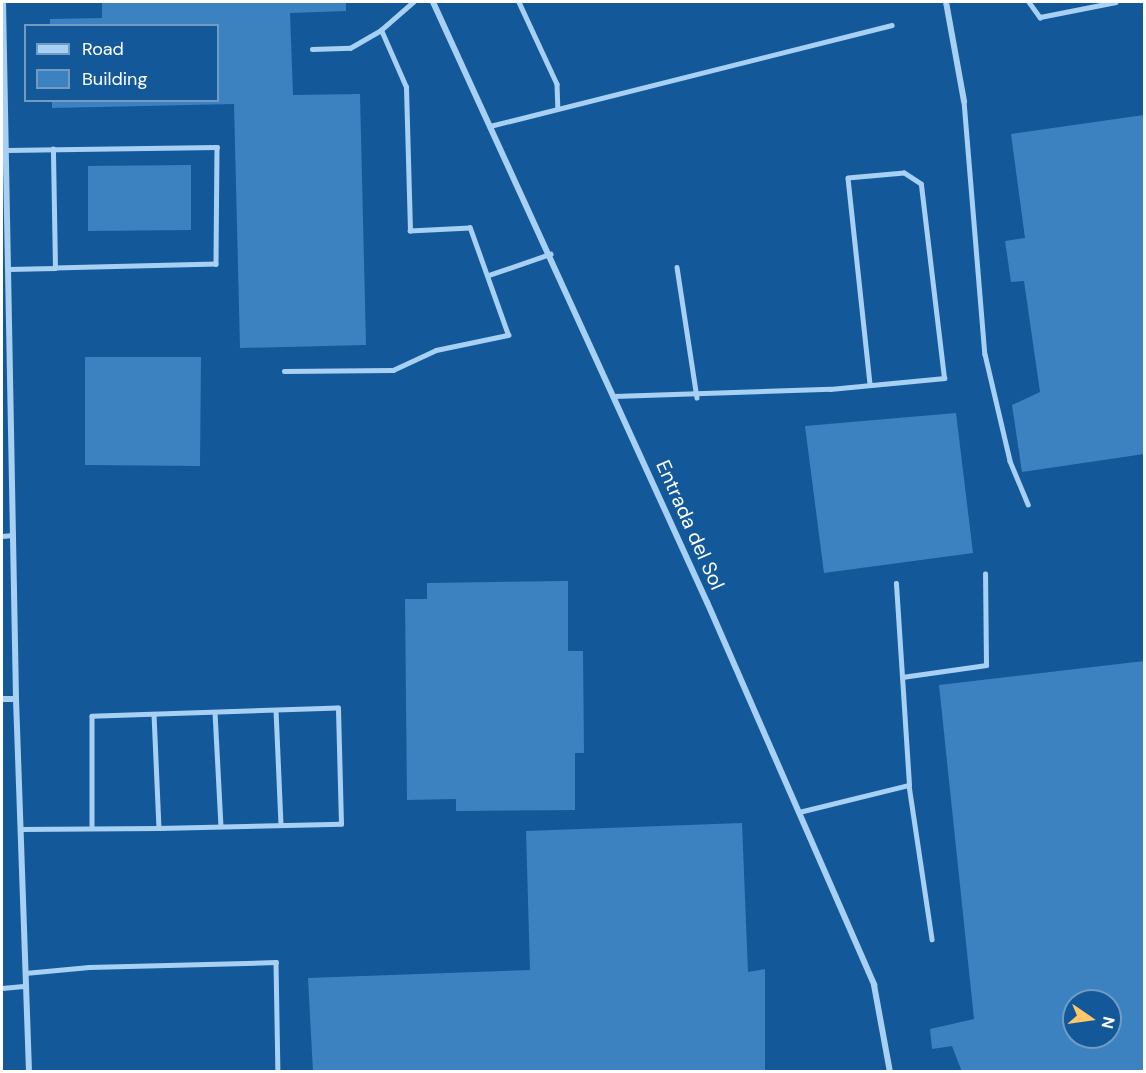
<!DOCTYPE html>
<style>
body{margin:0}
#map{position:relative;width:1146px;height:1073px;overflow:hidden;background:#13599a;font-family:"DM Sans",sans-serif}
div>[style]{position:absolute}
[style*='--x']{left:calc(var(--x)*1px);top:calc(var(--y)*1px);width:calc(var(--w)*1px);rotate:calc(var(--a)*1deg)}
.building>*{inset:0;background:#3c82c1}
.lane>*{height:4.5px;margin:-2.25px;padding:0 2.25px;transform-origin:2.25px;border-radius:2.25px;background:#a7d0f3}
.street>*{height:6px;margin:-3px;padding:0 3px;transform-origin:3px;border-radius:3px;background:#a7d0f3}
span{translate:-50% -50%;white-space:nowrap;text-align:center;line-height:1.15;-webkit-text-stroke:4.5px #13599a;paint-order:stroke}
.street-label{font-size:20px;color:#fff}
.frame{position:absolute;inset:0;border:3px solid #fff;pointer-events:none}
.legend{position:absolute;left:24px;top:24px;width:195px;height:78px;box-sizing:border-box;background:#13599a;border:2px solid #719bc2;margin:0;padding:8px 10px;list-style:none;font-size:18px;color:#fff}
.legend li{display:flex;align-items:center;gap:12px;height:30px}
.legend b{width:30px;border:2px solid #719bc2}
.north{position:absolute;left:1062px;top:989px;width:60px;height:60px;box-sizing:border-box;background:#13599a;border:2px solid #719bc2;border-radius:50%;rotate:103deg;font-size:16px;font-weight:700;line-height:24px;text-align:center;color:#fff}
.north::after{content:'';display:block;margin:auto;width:21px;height:27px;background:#ffc86a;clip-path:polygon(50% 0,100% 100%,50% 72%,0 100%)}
</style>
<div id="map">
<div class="building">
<i style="clip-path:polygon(102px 2px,346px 2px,346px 11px,290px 13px,293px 95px,360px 94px,366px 345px,240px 348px,234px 104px,52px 108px,52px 100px,218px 100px,218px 26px,50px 26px,50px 19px,102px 18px)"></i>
<i style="clip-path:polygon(1144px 115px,1144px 454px,1022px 472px,1012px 405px,1040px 392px,1024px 281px,1011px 282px,1005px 241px,1025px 238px,1011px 134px)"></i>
<i style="clip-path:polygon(191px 165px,191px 230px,88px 231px,88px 166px)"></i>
<i style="clip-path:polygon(85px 357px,201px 357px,200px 466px,85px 465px)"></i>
<i style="clip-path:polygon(956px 413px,973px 553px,824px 573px,805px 426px)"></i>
<i style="clip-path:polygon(568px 581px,568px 651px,583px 651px,584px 753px,575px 753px,575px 810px,456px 811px,456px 799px,407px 800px,405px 599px,427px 599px,427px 583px)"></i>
<i style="clip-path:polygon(evenodd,1144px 661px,1144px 1072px,962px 1072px,952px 1046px,932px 1049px,930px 1029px,974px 1019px,939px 685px,1144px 661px,1074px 1001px,1110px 1001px,1110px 1037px,1074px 1037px,1074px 1001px)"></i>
<i style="clip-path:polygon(742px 823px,748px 972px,765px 969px,765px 1072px,313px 1072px,308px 978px,530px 970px,526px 831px)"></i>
</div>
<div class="lane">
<i style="--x:519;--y:2;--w:90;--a:65.1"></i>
<i style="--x:557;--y:84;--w:23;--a:88"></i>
<i style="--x:1029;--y:2;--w:19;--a:54"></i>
<i style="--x:1040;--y:17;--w:77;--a:-11.2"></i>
<i style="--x:312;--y:49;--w:38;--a:-2"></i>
<i style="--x:350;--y:48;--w:36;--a:-30"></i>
<i style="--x:381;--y:30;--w:43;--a:-41.2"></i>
<i style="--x:964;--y:101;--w:254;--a:85.3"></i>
<i style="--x:985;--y:354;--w:110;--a:76.8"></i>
<i style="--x:1010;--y:461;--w:47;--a:67.3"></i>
<i style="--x:490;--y:126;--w:414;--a:-14.1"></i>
<i style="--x:6;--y:150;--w:211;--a:-0.8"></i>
<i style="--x:217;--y:147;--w:117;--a:90.5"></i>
<i style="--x:216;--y:264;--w:161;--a:178.6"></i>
<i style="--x:677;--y:267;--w:132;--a:81.3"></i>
<i style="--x:8;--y:269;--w:47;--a:-1.2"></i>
<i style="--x:55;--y:268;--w:119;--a:-91"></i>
<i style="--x:489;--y:275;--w:65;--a:-19"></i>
<i style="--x:284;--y:371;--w:109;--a:-0.5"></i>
<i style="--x:393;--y:370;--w:47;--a:-24.9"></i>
<i style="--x:436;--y:350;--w:74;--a:-11.8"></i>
<i style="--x:508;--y:335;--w:114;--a:-109.6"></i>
<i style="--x:470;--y:228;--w:60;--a:177.1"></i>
<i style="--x:410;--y:231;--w:144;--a:-91.6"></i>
<i style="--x:406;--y:87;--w:62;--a:-113.7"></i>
<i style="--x:614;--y:396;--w:216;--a:-1.9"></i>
<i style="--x:830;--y:389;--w:115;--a:-5.5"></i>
<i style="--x:944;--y:378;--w:195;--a:-96.8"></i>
<i style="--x:921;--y:184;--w:20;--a:-147"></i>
<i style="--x:904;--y:173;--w:56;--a:174.9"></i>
<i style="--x:848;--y:178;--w:208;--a:83.9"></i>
<i style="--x:2;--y:536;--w:11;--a:-5"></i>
<i style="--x:902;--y:677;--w:85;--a:-8.1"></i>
<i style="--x:986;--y:665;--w:91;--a:-90.6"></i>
<i style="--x:276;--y:710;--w:115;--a:87.5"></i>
<i style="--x:215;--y:712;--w:114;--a:87"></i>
<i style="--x:154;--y:714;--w:114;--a:87.5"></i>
<i style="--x:909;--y:785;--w:156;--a:81.5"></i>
<i style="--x:799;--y:812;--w:113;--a:-13.8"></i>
<i style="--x:909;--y:785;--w:202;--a:-93.7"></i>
<i style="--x:20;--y:829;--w:139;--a:-0.4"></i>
<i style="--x:159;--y:828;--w:182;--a:-1.3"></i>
<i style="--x:341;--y:824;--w:116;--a:-91.5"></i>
<i style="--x:338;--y:708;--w:246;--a:178.1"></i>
<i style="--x:92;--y:716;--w:112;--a:90"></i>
<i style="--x:25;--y:973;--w:64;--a:-5.4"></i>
<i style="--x:89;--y:967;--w:187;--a:-1.5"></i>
<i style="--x:276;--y:962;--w:110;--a:89"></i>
<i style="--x:2;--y:988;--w:24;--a:-5"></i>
</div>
<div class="street">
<i style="--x:3;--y:2;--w:697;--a:88.93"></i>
<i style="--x:16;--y:699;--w:373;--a:88"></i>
<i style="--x:433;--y:2;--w:660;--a:65.46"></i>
<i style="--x:707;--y:602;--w:418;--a:66.4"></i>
<i style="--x:874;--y:985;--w:88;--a:79.6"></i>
<i style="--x:946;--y:2;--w:101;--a:79.7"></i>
<i style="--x:2;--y:699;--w:14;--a:0"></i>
</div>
<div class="street-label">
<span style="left:690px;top:525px;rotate:66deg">Entrada del Sol</span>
</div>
<div class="frame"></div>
<ul class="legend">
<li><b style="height:8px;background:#a7d0f3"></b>Road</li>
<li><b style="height:16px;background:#3c82c1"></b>Building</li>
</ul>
<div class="north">N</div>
</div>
